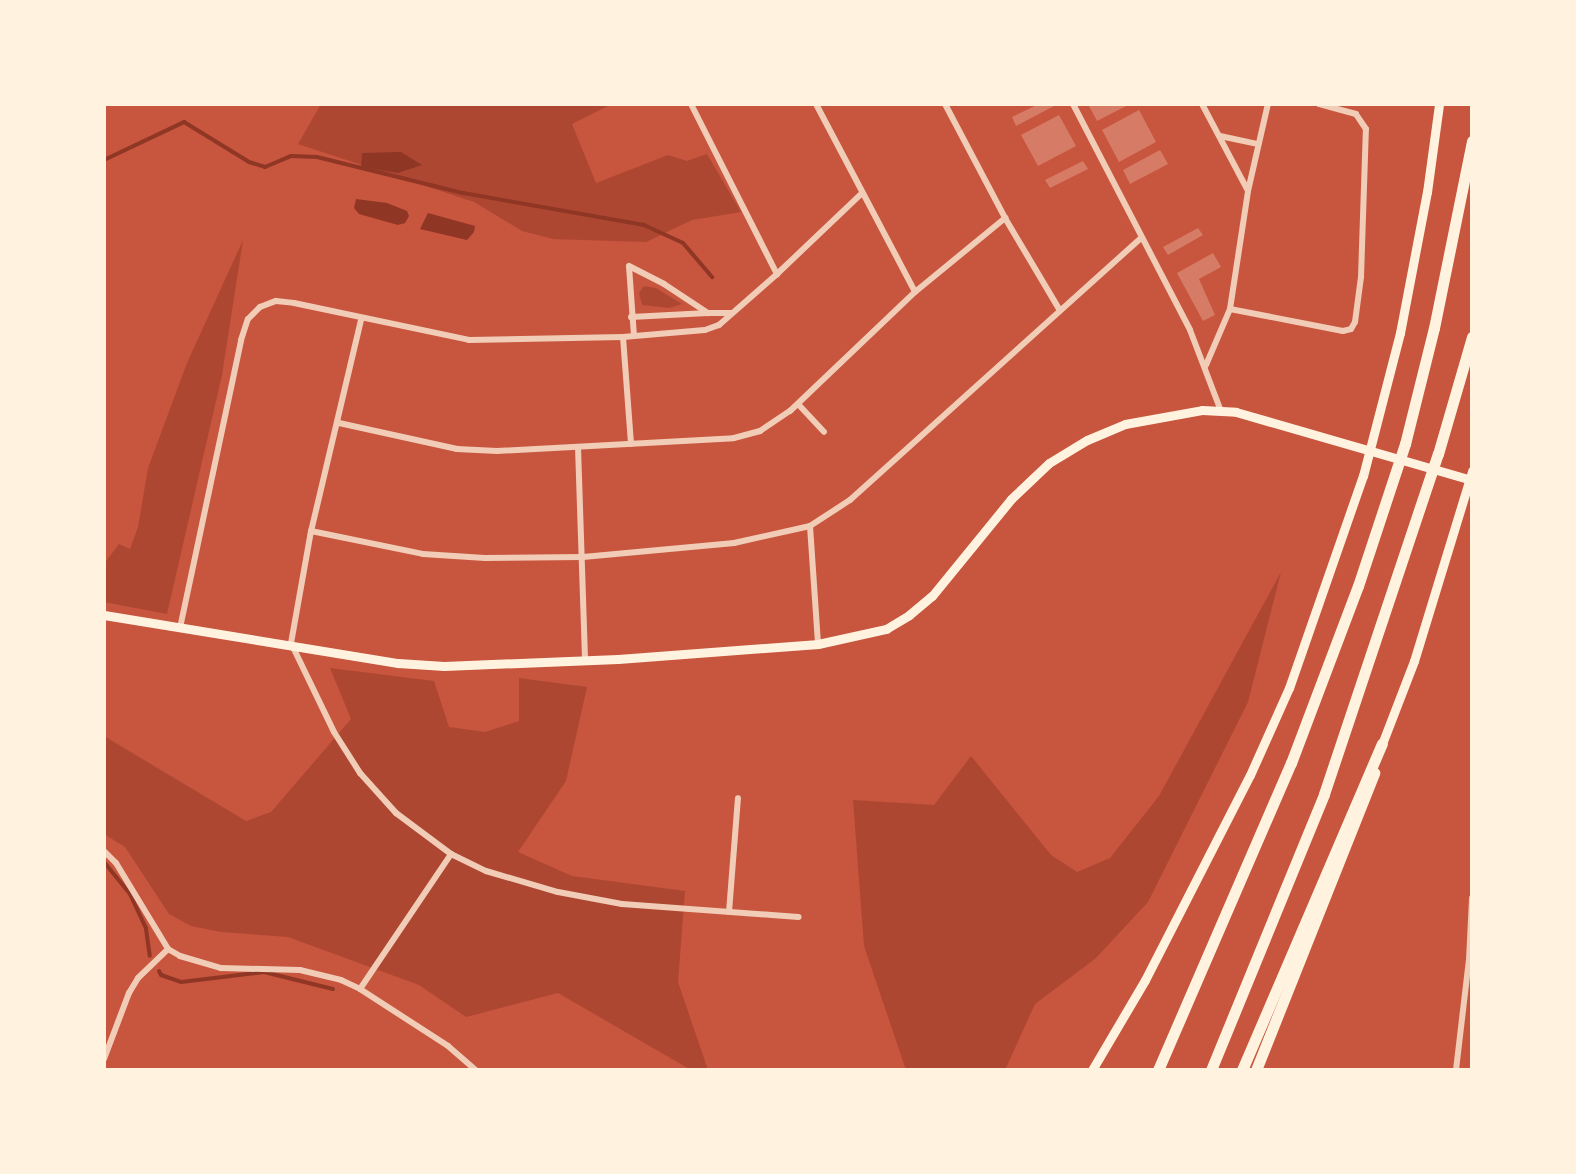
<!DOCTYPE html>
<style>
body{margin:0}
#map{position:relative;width:1576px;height:1174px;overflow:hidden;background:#c8553d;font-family:"Source Serif 4",serif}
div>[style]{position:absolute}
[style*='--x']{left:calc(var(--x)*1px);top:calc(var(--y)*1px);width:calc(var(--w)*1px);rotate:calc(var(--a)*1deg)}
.green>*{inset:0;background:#ae4732}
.water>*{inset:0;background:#8f3625}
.stream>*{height:4px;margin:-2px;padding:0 2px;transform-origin:2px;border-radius:2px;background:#8f3625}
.building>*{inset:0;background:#d67c66}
.minor>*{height:6px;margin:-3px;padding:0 3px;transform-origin:3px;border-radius:3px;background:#f1ccb7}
.secondary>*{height:9px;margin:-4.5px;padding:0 4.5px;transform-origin:4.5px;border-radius:4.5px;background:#fff3e0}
.motorway>*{height:11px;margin:-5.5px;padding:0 5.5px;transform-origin:5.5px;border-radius:5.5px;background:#fff3e0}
span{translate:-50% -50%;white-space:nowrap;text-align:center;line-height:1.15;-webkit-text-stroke:8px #fff3e0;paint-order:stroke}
.frame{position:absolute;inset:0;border:106px solid #fff3e0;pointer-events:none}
</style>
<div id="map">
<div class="green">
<i style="clip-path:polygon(321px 104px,612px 104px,572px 124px,596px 183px,668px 155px,687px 161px,707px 154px,741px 212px,692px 220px,646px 242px,553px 239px,522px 231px,474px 202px,298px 144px)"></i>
<i style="clip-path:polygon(243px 240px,222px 375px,167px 614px,104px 602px,104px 564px,119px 544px,130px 549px,138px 527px,148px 468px,187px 363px)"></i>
<i style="clip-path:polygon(644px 286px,656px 288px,682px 304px,669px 308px,642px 305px,639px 293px)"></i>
<i style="clip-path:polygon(1281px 572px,1248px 702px,1148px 902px,1096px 958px,1035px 1004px,1005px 1070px,906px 1070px,864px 946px,853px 800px,934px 805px,971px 756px,1051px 855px,1077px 872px,1110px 858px,1159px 796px)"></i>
<i style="clip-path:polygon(330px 668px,434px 681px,449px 727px,485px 732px,519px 721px,519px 678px,587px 687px,566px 781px,518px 852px,572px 876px,685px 891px,678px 982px,708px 1070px,691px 1070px,558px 993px,466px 1017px,419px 985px,288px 937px,221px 932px,191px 926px,169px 914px,125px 847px,104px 834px,104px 736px,246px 821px,271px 812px,351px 719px)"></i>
</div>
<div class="water">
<i style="clip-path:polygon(401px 152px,422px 165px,398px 173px,361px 167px,362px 153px)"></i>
<i style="clip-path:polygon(356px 199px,387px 203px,407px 211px,409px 216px,405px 223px,398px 225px,359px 214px,354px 208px)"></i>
<i style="clip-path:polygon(428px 213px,475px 226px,474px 232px,467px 240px,420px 229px)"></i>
</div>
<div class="stream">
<i style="--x:104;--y:160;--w:89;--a:-25.4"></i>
<i style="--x:184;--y:122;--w:76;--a:31.6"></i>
<i style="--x:249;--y:162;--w:17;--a:17"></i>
<i style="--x:265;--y:167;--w:28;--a:-23"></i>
<i style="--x:291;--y:156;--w:26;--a:2"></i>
<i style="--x:317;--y:157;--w:150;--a:13.9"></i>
<i style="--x:463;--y:193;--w:184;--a:10"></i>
<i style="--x:644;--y:225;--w:43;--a:24.8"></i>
<i style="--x:683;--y:243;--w:45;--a:49.5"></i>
<i style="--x:104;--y:862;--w:41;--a:50.9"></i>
<i style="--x:130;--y:894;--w:38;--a:65"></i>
<i style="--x:146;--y:929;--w:27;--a:82"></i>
<i style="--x:159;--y:971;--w:4;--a:63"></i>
<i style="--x:161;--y:975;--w:21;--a:19"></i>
<i style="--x:181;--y:982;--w:84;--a:-6.9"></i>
<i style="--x:264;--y:972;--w:71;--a:13.8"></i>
</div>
<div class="building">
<i style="clip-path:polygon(1039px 104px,1054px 106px,1016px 126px,1012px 117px)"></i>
<i style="clip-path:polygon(1088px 104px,1130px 104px,1097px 121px)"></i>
<i style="clip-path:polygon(1139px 110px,1156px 142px,1119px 162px,1102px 130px)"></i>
<i style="clip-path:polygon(1059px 115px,1076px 146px,1038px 166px,1021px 135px)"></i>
<i style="clip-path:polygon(1160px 150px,1168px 164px,1130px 184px,1123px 170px)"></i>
<i style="clip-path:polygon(1083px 161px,1088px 169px,1050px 188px,1045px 180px)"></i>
<i style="clip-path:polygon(1198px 228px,1203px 235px,1168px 255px,1163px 247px)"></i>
<i style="clip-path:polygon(1213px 253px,1221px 267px,1199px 279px,1215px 315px,1203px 321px,1177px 273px)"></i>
</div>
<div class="minor">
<i style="--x:691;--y:104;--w:191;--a:63.2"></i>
<i style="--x:816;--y:104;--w:212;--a:62.2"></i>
<i style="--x:945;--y:104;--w:129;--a:62.2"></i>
<i style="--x:1005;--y:218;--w:106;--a:59.3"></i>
<i style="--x:1073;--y:104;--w:254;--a:62.6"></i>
<i style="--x:1190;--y:330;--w:87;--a:69.1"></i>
<i style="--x:1202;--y:104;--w:98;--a:62.1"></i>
<i style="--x:1220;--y:136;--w:39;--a:12"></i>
<i style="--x:1230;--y:309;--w:115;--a:11"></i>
<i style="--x:1343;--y:331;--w:8;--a:-14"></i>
<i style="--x:1351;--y:329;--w:8;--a:-60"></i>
<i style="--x:1355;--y:322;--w:45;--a:-82.4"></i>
<i style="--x:1361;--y:277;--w:148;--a:-88.1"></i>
<i style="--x:1366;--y:129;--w:18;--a:-124"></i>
<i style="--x:1356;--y:114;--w:38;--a:-165"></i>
<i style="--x:631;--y:317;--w:77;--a:-3"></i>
<i style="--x:361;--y:320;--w:217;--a:103.3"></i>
<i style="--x:311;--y:531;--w:114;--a:100.1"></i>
<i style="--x:291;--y:643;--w:99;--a:64.2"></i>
<i style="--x:334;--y:732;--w:49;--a:57.6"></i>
<i style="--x:360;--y:773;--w:54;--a:48"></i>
<i style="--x:396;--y:813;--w:69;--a:36.7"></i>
<i style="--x:451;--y:854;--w:39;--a:26"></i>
<i style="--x:486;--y:871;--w:75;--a:16.3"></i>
<i style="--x:558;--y:892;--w:65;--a:10.6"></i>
<i style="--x:622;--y:904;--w:177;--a:4.2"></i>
<i style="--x:634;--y:336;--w:70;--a:-94.1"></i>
<i style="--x:629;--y:266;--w:39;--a:27"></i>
<i style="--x:664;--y:284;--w:53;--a:33.4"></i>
<i style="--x:708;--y:313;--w:23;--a:0"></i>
<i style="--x:623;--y:337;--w:107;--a:85.7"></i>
<i style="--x:1206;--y:365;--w:61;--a:-66.8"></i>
<i style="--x:1230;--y:309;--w:119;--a:-81.3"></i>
<i style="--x:1248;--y:191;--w:89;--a:-77.1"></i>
<i style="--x:798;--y:404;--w:38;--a:47"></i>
<i style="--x:339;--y:423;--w:121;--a:12.4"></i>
<i style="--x:457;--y:449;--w:40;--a:2.9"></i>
<i style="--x:497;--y:451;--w:237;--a:-3.1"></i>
<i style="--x:734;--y:438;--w:27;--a:-15"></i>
<i style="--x:760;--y:431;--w:36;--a:-34"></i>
<i style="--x:790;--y:411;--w:173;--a:-43.6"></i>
<i style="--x:915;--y:292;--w:117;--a:-39.4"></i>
<i style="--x:578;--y:447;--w:213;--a:88.1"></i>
<i style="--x:810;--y:526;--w:118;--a:86.1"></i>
<i style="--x:311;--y:531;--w:114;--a:11.6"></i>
<i style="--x:423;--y:554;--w:62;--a:3.7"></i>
<i style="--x:485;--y:558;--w:98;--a:-0.6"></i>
<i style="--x:583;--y:557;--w:152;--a:-5.3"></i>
<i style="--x:734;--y:543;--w:78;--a:-12.6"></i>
<i style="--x:810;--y:526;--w:48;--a:-33"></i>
<i style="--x:850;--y:500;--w:392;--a:-42"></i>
<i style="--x:180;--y:628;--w:294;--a:-78"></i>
<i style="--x:241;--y:340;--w:22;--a:-72"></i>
<i style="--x:248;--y:319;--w:17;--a:-45"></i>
<i style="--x:260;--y:307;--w:17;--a:-21"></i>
<i style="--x:276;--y:301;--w:18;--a:6"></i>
<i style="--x:294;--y:303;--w:179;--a:11.9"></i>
<i style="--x:469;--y:340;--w:154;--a:-1.1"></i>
<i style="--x:623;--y:337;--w:82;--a:-4.9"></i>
<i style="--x:705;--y:330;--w:15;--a:-20"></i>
<i style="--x:719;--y:325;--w:77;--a:-41.3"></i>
<i style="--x:777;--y:274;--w:117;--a:-43.6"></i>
<i style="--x:104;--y:851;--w:17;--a:45"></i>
<i style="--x:116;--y:863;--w:100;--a:58.8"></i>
<i style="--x:168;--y:949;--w:14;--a:30"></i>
<i style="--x:180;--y:956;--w:43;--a:16.3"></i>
<i style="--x:221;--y:968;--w:79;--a:1.5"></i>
<i style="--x:300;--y:970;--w:42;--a:13.7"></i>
<i style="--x:341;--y:980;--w:21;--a:25"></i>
<i style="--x:360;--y:989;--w:105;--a:32.9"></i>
<i style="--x:448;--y:1046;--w:37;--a:41"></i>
<i style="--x:729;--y:912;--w:114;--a:-85.5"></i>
<i style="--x:360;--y:989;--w:163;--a:-56"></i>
<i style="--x:104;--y:1059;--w:71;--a:-69.3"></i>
<i style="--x:129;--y:993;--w:17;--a:-59"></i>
<i style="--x:138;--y:978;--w:42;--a:-44"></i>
<i style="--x:1456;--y:1070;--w:111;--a:-83.3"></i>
<i style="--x:1469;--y:960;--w:62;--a:-87.2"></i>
</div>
<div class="secondary">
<i style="--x:104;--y:615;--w:298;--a:9.3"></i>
<i style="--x:398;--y:663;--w:46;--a:3.7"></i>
<i style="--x:444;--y:666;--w:174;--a:-2.3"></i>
<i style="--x:618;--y:659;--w:201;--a:-4.3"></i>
<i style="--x:818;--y:644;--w:70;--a:-12.4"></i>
<i style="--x:886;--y:629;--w:27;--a:-31"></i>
<i style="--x:909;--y:615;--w:30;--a:-40"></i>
<i style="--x:932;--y:596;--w:125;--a:-50.8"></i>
<i style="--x:1011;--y:499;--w:52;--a:-43.5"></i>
<i style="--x:1049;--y:463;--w:44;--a:-31.2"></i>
<i style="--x:1087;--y:440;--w:41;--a:-22.8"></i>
<i style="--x:1125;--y:424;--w:78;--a:-10.3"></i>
<i style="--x:1202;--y:410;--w:34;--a:3"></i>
<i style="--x:1236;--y:412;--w:246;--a:16.1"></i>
<i style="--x:1382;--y:744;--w:89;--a:-68.9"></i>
<i style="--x:1414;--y:661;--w:199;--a:-73"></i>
<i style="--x:1092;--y:1070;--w:104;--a:-59.5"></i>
<i style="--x:1145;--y:980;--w:230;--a:-62.9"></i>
<i style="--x:1250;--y:775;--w:95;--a:-65.9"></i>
<i style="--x:1289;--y:688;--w:225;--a:-70.8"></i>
<i style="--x:1363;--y:476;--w:148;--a:-75.5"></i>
<i style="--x:1400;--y:333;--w:144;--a:-79.2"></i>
<i style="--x:1427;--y:192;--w:89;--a:-82.2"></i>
</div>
<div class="motorway">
<i style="--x:1158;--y:1070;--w:335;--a:-66.6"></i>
<i style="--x:1291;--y:763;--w:189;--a:-69.3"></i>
<i style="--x:1358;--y:586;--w:150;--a:-71.7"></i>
<i style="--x:1405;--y:444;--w:120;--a:-76"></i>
<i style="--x:1434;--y:328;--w:191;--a:-78.5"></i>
<i style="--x:1211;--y:1070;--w:298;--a:-67.7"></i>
<i style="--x:1324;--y:794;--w:359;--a:-71.5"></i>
<i style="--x:1438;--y:454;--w:122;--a:-73.8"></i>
<i style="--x:1242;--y:1070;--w:355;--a:-66.8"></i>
<i style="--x:1256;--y:1070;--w:320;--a:-68.3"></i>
</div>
<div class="frame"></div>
</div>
